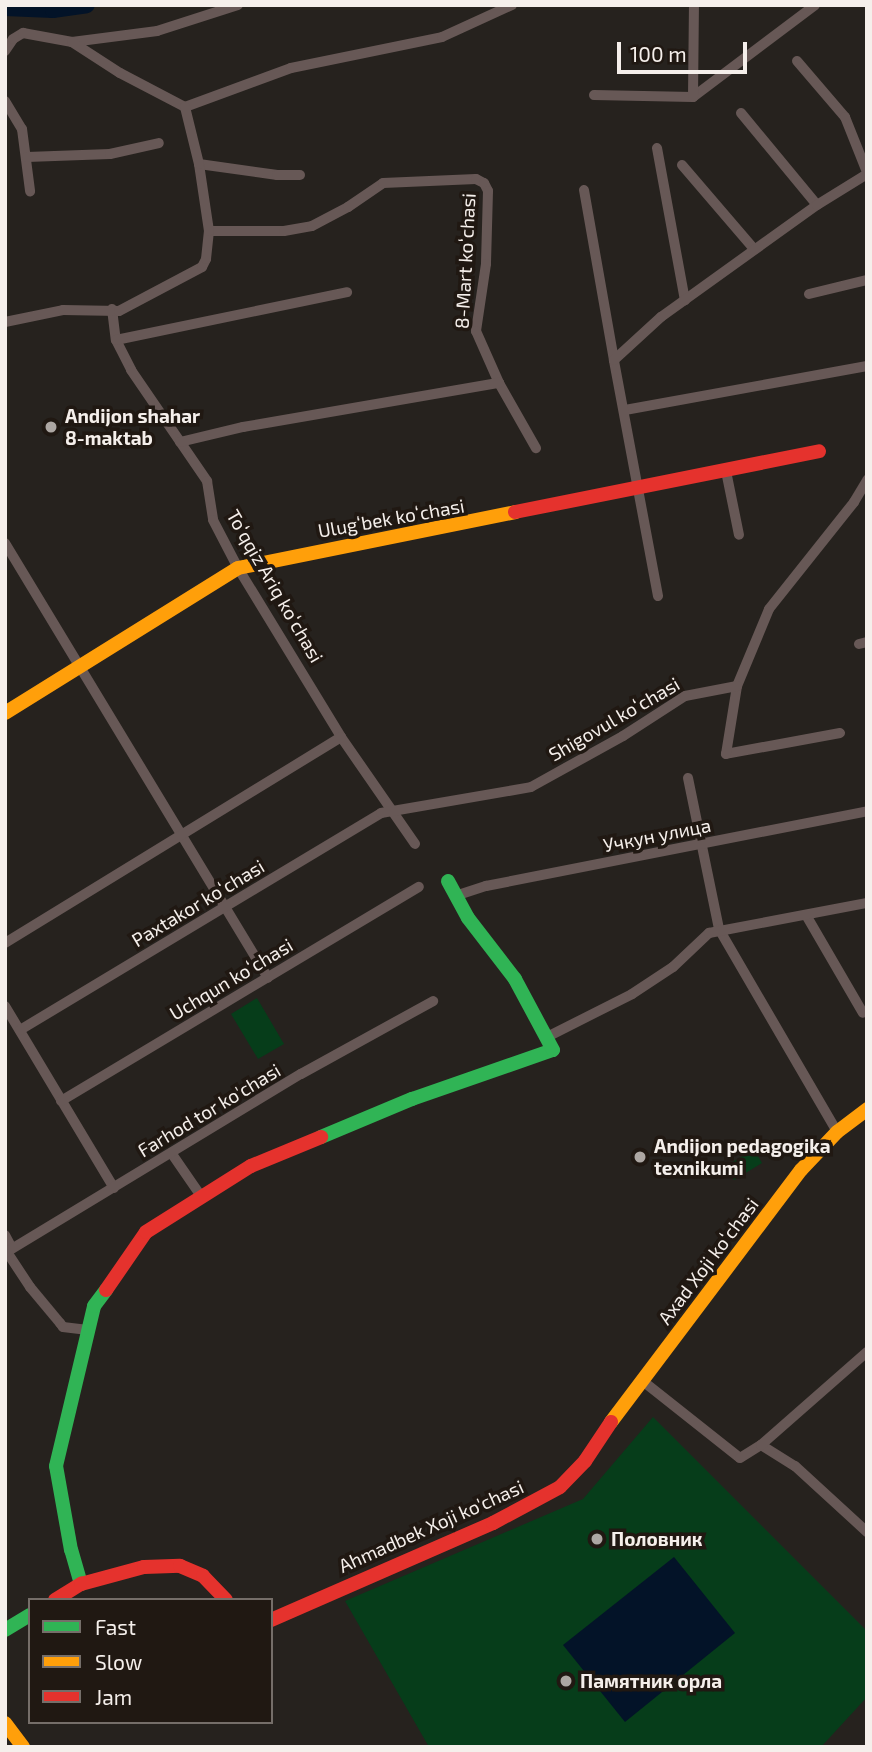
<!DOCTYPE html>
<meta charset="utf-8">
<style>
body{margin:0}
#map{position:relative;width:872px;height:1752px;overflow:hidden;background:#26221e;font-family:"Exo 2",sans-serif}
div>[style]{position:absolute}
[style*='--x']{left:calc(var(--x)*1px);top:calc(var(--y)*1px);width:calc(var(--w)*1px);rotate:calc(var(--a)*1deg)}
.green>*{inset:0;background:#063d1a}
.water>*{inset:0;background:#031328}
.river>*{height:16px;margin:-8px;padding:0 8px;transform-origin:8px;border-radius:8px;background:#031328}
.street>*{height:10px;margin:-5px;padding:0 5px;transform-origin:5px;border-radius:5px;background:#675856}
.fast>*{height:14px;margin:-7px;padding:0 7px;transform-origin:7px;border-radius:7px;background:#30b455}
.slow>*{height:14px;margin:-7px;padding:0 7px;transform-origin:7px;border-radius:7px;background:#ff9f0a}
.jam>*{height:14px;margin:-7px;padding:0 7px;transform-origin:7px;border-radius:7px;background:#e5322d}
.dots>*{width:19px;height:19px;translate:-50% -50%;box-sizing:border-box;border:4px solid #201812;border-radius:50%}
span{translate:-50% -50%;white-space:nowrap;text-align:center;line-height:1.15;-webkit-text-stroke:7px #201812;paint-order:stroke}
.street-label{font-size:19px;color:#f5efeb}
.poi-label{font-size:19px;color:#f5efeb;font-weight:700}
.left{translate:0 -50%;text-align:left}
.frame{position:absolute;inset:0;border:7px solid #f5efeb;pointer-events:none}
.legend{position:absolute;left:28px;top:1598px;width:245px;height:126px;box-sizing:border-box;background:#201812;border:2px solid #756e69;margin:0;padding:9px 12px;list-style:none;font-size:21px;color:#f5efeb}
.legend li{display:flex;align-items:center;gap:14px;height:35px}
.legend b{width:35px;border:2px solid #756e69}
.scale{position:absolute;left:617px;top:42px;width:130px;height:32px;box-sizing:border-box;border:4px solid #f5efeb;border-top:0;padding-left:9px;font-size:21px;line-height:24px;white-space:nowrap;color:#f5efeb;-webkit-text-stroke:5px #201812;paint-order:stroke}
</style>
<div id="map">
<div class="green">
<i style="clip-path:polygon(257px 998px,284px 1044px,258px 1059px,231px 1014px)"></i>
<i style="clip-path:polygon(754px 1149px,762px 1163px,734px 1180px,726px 1166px)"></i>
<i style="clip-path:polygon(653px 1417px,867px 1631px,867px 1697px,821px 1747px,429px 1747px,345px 1601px,583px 1499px)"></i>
</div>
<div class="water">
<i style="clip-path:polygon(674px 1557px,735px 1633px,625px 1722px,563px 1645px)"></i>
</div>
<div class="river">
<i style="--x:5;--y:8;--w:48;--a:2.4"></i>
<i style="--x:53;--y:10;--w:34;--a:-8"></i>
</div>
<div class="street">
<i style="--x:72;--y:42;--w:86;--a:-7.4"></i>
<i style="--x:157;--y:31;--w:85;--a:-17.8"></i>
<i style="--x:5;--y:51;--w:14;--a:-56"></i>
<i style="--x:13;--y:39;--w:12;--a:-31"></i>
<i style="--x:23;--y:33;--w:50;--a:10.4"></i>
<i style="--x:72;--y:42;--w:57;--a:32.9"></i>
<i style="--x:120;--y:73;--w:73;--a:27.6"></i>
<i style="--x:797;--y:61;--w:74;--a:49.4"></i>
<i style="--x:845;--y:117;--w:59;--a:68.2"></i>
<i style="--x:594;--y:95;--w:99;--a:1.2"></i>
<i style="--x:693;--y:97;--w:153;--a:-37"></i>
<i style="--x:693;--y:97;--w:92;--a:-89.4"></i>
<i style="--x:5;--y:101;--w:33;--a:59"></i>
<i style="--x:22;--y:129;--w:63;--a:82.6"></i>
<i style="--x:185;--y:107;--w:113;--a:-20.2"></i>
<i style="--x:291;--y:68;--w:154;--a:-11.6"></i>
<i style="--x:442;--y:37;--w:77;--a:-24.6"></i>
<i style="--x:741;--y:113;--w:119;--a:50.4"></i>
<i style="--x:657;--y:148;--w:155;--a:79.6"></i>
<i style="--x:27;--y:157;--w:83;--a:-2.1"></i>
<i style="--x:110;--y:154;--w:50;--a:-12.7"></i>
<i style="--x:199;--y:164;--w:79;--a:8"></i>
<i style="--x:277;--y:175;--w:23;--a:0"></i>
<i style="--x:682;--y:165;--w:111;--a:49.4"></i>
<i style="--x:584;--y:190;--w:173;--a:80"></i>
<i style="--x:209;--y:231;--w:75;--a:0"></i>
<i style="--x:284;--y:231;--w:28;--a:-10"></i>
<i style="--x:312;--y:226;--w:41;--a:-27.8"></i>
<i style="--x:348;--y:207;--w:42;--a:-34.4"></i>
<i style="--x:383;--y:183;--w:93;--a:-2.5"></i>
<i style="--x:476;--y:179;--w:9;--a:27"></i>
<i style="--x:484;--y:183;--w:9;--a:63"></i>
<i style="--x:488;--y:191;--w:73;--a:91.6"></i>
<i style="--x:486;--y:264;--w:68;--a:98.5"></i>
<i style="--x:476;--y:331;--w:57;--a:66.1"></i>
<i style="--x:499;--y:383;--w:75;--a:60.4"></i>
<i style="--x:809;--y:294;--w:60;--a:-13.6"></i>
<i style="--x:112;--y:309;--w:31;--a:83"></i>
<i style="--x:116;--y:340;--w:34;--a:63"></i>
<i style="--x:131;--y:370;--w:135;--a:55.6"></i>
<i style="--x:207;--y:481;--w:39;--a:81"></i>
<i style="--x:213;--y:520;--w:54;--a:62.5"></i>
<i style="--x:238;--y:568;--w:198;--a:58.6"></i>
<i style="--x:341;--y:737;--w:130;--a:55.3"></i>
<i style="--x:5;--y:322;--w:59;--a:-11.7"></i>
<i style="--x:63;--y:310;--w:56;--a:1"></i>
<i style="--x:119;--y:311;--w:94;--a:-27.9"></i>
<i style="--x:202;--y:267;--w:9;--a:-63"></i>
<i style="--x:206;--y:259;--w:28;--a:-84"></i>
<i style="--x:209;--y:231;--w:68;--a:-98.5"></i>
<i style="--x:199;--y:164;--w:59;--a:-103.8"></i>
<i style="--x:116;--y:340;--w:236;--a:-11.7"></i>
<i style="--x:625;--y:410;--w:246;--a:-10.3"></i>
<i style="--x:180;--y:442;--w:65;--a:-13.4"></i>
<i style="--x:243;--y:427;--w:260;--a:-9.8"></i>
<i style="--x:726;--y:471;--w:65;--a:78.5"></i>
<i style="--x:5;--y:543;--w:508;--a:58.84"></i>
<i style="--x:658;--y:596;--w:240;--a:-100.6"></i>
<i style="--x:614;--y:360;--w:64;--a:-42.5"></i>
<i style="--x:661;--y:317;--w:192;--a:-35.7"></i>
<i style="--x:817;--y:205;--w:59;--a:-31.8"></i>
<i style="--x:859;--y:644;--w:8;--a:-14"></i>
<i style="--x:840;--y:733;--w:116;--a:169.6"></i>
<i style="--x:726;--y:754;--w:69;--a:-80.8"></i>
<i style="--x:737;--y:686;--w:83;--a:-67.4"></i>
<i style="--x:769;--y:609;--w:137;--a:-51.5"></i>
<i style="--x:854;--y:502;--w:26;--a:-59"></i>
<i style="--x:688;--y:778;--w:154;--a:78.4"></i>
<i style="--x:719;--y:929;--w:235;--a:59.8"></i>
<i style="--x:455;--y:896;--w:33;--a:-18"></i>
<i style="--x:486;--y:886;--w:388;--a:-11.1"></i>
<i style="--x:806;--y:915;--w:113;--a:59.8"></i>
<i style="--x:5;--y:943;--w:394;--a:-31.5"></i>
<i style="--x:5;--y:1006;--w:212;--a:59.1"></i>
<i style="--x:20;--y:1030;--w:421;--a:-31"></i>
<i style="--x:381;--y:813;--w:152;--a:-9.8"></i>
<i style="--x:531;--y:787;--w:105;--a:-29"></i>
<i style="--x:623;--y:736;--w:74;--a:-32.8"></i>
<i style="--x:685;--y:696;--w:53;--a:-10.9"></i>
<i style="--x:547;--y:1037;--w:95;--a:-26.8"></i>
<i style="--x:632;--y:994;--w:49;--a:-33.4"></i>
<i style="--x:673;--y:967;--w:50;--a:-43.4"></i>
<i style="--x:709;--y:933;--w:161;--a:-10.8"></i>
<i style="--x:61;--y:1101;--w:417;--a:-30.9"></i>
<i style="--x:172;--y:1154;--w:51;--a:55.4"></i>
<i style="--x:5;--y:1235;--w:15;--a:62"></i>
<i style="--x:7;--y:1252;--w:42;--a:56.7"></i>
<i style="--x:30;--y:1287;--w:47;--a:50.2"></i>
<i style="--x:60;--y:1323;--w:5;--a:53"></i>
<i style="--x:63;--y:1327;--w:25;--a:7"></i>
<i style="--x:5;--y:1253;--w:346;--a:-31.2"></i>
<i style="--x:301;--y:1074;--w:151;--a:-28.9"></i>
<i style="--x:644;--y:1382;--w:122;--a:38.4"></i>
<i style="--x:740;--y:1458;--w:25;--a:-32"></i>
<i style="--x:761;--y:1445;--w:40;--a:32"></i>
<i style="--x:795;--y:1466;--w:98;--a:42.5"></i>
<i style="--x:761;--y:1445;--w:141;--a:-41.3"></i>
</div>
<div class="fast">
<i style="--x:321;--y:1137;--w:99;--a:-22.7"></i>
<i style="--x:412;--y:1099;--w:149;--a:-19.2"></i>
<i style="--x:553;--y:1050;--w:81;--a:-118.2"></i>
<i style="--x:515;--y:979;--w:77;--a:-127.6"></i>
<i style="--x:468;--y:918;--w:42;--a:-118.4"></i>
<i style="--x:81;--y:1584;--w:35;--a:-106"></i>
<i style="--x:71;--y:1550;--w:85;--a:-100.1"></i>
<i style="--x:56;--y:1466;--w:164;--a:-76.6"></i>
<i style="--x:94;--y:1306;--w:20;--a:-53"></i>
<i style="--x:5;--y:1630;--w:29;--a:-31"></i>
</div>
<div class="slow">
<i style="--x:5;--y:713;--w:274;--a:-31.9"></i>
<i style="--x:238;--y:568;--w:283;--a:-11.4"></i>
<i style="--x:611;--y:1422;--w:316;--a:-53"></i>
<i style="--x:801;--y:1170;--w:52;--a:-46.5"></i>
<i style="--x:837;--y:1132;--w:38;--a:-37"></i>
<i style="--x:5;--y:1723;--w:30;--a:53"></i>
</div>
<div class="jam">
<i style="--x:515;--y:512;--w:310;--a:-11.3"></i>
<i style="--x:106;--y:1290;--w:70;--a:-55.4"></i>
<i style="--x:146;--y:1232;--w:124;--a:-32.2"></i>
<i style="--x:251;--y:1166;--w:76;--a:-22.5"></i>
<i style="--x:55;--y:1600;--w:31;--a:-32"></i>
<i style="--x:81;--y:1584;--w:65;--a:-15.1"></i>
<i style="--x:144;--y:1567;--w:36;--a:-2"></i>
<i style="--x:180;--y:1566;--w:25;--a:23"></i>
<i style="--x:203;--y:1576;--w:33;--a:46"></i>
<i style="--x:271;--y:1620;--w:242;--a:-23.6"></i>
<i style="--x:493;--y:1523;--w:76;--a:-28.2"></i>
<i style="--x:560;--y:1487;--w:36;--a:-46"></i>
<i style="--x:585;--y:1461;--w:47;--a:-56.3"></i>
</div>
<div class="dots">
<i style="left:51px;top:427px;background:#ada7a3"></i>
<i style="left:640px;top:1157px;background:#ada7a3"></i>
<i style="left:597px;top:1539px;background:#ada7a3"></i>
<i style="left:566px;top:1681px;background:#ada7a3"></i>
</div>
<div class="street-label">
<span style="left:465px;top:261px;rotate:-87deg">8-Mart koʻchasi</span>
<span style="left:391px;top:518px;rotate:-10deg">Ulugʻbek koʻchasi</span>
<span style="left:275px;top:586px;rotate:60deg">Toʻqqiz Ariq koʻchasi</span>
<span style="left:614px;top:719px;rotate:-30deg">Shigovul koʻchasi</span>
<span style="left:657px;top:835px;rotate:-11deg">Учкун улица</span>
<span style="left:198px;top:903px;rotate:-31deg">Paxtakor koʻchasi</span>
<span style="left:231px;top:979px;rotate:-31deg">Uchqun koʻchasi</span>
<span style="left:209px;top:1110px;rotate:-31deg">Farhod tor ko'chasi</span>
<span style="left:708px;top:1261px;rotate:-53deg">Axad Xoji koʻchasi</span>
<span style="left:431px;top:1526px;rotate:-24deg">Ahmadbek Xoji ko'chasi</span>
</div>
<div class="poi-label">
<span class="left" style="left:65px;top:427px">Andijon shahar<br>8-maktab</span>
<span class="left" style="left:654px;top:1157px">Andijon pedagogika<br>texnikumi</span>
<span class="left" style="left:611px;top:1539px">Половник</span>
<span class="left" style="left:580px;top:1681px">Памятник орла</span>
</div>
<div class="frame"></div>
<ul class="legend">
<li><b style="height:9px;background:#30b455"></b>Fast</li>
<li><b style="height:9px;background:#ff9f0a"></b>Slow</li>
<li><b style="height:9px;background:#e5322d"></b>Jam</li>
</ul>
<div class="scale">100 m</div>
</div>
